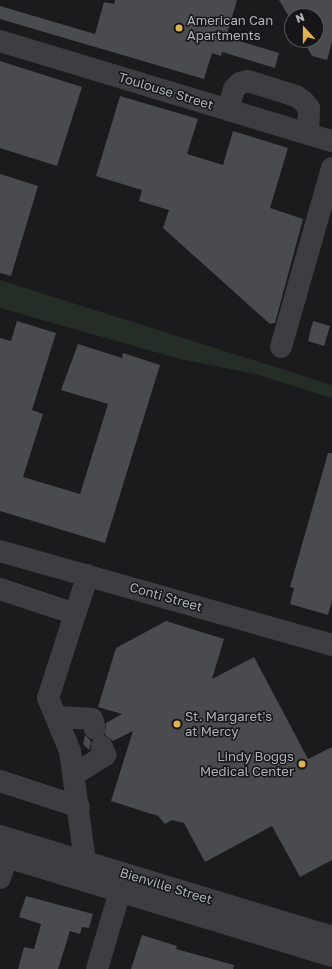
<!DOCTYPE html>
<style>
body{margin:0}
#map{position:relative;width:332px;height:969px;overflow:hidden;background:#1b1b1d;font-family:"Golos Text",sans-serif}
div>[style]{position:absolute}
[style*='--x']{left:calc(var(--x)*1px);top:calc(var(--y)*1px);width:calc(var(--w)*1px);rotate:calc(var(--a)*1deg)}
.green>*{inset:0;background:#252d27}
.building>*{inset:0;background:#4a4b4f}
.minor>*{height:22px;margin:-11px;padding:0 11px;transform-origin:11px;border-radius:11px;background:#3d3d42}
.dots>*{width:11px;height:11px;translate:-50% -50%;box-sizing:border-box;border:2px solid #161618;border-radius:50%}
span{translate:-50% -50%;white-space:nowrap;text-align:center;line-height:1.15;-webkit-text-stroke:3px #161618;paint-order:stroke}
.poi-label{font-size:13px;color:#afb3bb}
.left{translate:0 -50%;text-align:left}
.right{translate:-100% -50%;text-align:right}
.street-label{font-size:13px;color:#afb3bb}
.north{position:absolute;left:284px;top:8px;width:40px;height:40px;box-sizing:border-box;background:#161618;border:1px solid #535559;border-radius:50%;rotate:339deg;font-size:11px;font-weight:700;line-height:16px;text-align:center;color:#afb3bb}
.north::after{content:'';display:block;margin:auto;width:14px;height:18px;background:#deb252;clip-path:polygon(50% 0,100% 100%,50% 72%,0 100%)}
</style>
<div id="map">
<div class="green">
<i style="clip-path:polygon(0 280px,332px 385px,332px 398px,255px 374px,180px 359px,0 308px)"></i>
</div>
<div class="building">
<i style="clip-path:polygon(115px 0,237px 0,226px 37px,279px 53px,275px 68px,222px 52px,221px 56px,212px 53px,204px 79px,0 19px,0 6px,95px 34px,104px 2px,114px 4px)"></i>
<i style="clip-path:polygon(279px 0,332px 0,332px 42px,327px 60px,312px 56px,303px 40px,316px 40px,316px 16px,292px 16px,292px 22px)"></i>
<i style="clip-path:polygon(0 61px,82px 87px,57px 166px,0 148px)"></i>
<i style="clip-path:polygon(120px 96px,198px 119px,187px 154px,223px 165px,233px 131px,288px 148px,270px 208px,303px 219px,275px 323px,270px 324px,163px 228px,169px 210px,139px 201px,142px 190px,96px 176px)"></i>
<i style="clip-path:polygon(0 174px,38px 186px,11px 276px,0 273px)"></i>
<i style="clip-path:polygon(17px 321px,56px 333px,32px 410px,43px 414px,23px 477px,80px 494px,108px 404px,61px 390px,78px 344px,122px 358px,123px 353px,160px 365px,105px 543px,0 511px,0 338px,11px 341px)"></i>
<i style="clip-path:polygon(313px 321px,330px 326px,324px 346px,308px 341px)"></i>
<i style="clip-path:polygon(328px 453px,332px 453px,332px 600px,328px 615px,290px 604px,294px 588px,290px 587px)"></i>
<i style="clip-path:polygon(166px 621px,224px 639px,212px 679px,254px 657px,308px 759px,332px 747px,332px 860px,300px 877px,272px 826px,205px 862px,184px 823px,172px 820px,165px 824px,158px 816px,111px 801px,133px 731px,113px 741px,105px 735px,106px 723px,122px 714px,98px 707px,116px 648px)"></i>
<i style="clip-path:polygon(85px 735px,91px 741px,89px 750px,83px 744px)"></i>
<i style="clip-path:polygon(26px 896px,93px 914px,89px 928px,82px 927px,80px 934px,70px 931px,58px 969px,18px 969px,24px 947px,34px 949px,41px 924px,19px 917px)"></i>
<i style="clip-path:polygon(142px 935px,177px 946px,176px 949px,234px 965px,233px 969px,131px 969px)"></i>
</div>
<div class="minor">
<i style="--x:0;--y:41;--w:347;--a:16.8"></i>
<i style="--x:228;--y:110;--w:22;--a:-74"></i>
<i style="--x:234;--y:89;--w:8;--a:-45"></i>
<i style="--x:240;--y:83;--w:8;--a:-14"></i>
<i style="--x:248;--y:81;--w:50;--a:17.4"></i>
<i style="--x:296;--y:96;--w:9;--a:36"></i>
<i style="--x:303;--y:101;--w:9;--a:49"></i>
<i style="--x:309;--y:108;--w:26;--a:92"></i>
<i style="--x:281;--y:347;--w:186;--a:-74.1"></i>
<i style="--x:0;--y:551;--w:345;--a:15.8"></i>
<i style="--x:0;--y:589;--w:79;--a:18.4"></i>
<i style="--x:75;--y:614;--w:88;--a:107.8"></i>
<i style="--x:48;--y:698;--w:57;--a:67.5"></i>
<i style="--x:70;--y:751;--w:112;--a:82.3"></i>
<i style="--x:75;--y:614;--w:41;--a:-71.6"></i>
<i style="--x:57;--y:717;--w:35;--a:3"></i>
<i style="--x:92;--y:719;--w:10;--a:73"></i>
<i style="--x:75;--y:774;--w:36;--a:-32"></i>
<i style="--x:105;--y:755;--w:9;--a:-111"></i>
<i style="--x:0;--y:781;--w:83;--a:18.2"></i>
<i style="--x:0;--y:836;--w:347;--a:16.9"></i>
<i style="--x:0;--y:855;--w:347;--a:16.9"></i>
<i style="--x:0;--y:878;--w:22;--a:-72"></i>
<i style="--x:97;--y:969;--w:95;--a:-73.5"></i>
</div>
<div class="dots">
<i style="left:179px;top:28px;background:#deb252"></i>
<i style="left:177px;top:724px;background:#deb252"></i>
<i style="left:302px;top:764px;background:#deb252"></i>
</div>
<div class="poi-label">
<span class="left" style="left:187px;top:28px">American Can<br>Apartments</span>
<span class="left" style="left:185px;top:724px">St. Margaret's<br>at Mercy</span>
<span class="right" style="left:294px;top:764px">Lindy Boggs<br>Medical Center</span>
</div>
<div class="street-label">
<span style="left:166px;top:91px;rotate:17deg">Toulouse Street</span>
<span style="left:166px;top:597px;rotate:16deg">Conti Street</span>
<span style="left:166px;top:886px;rotate:17deg">Bienville Street</span>
</div>
<div class="north">N</div>
</div>
